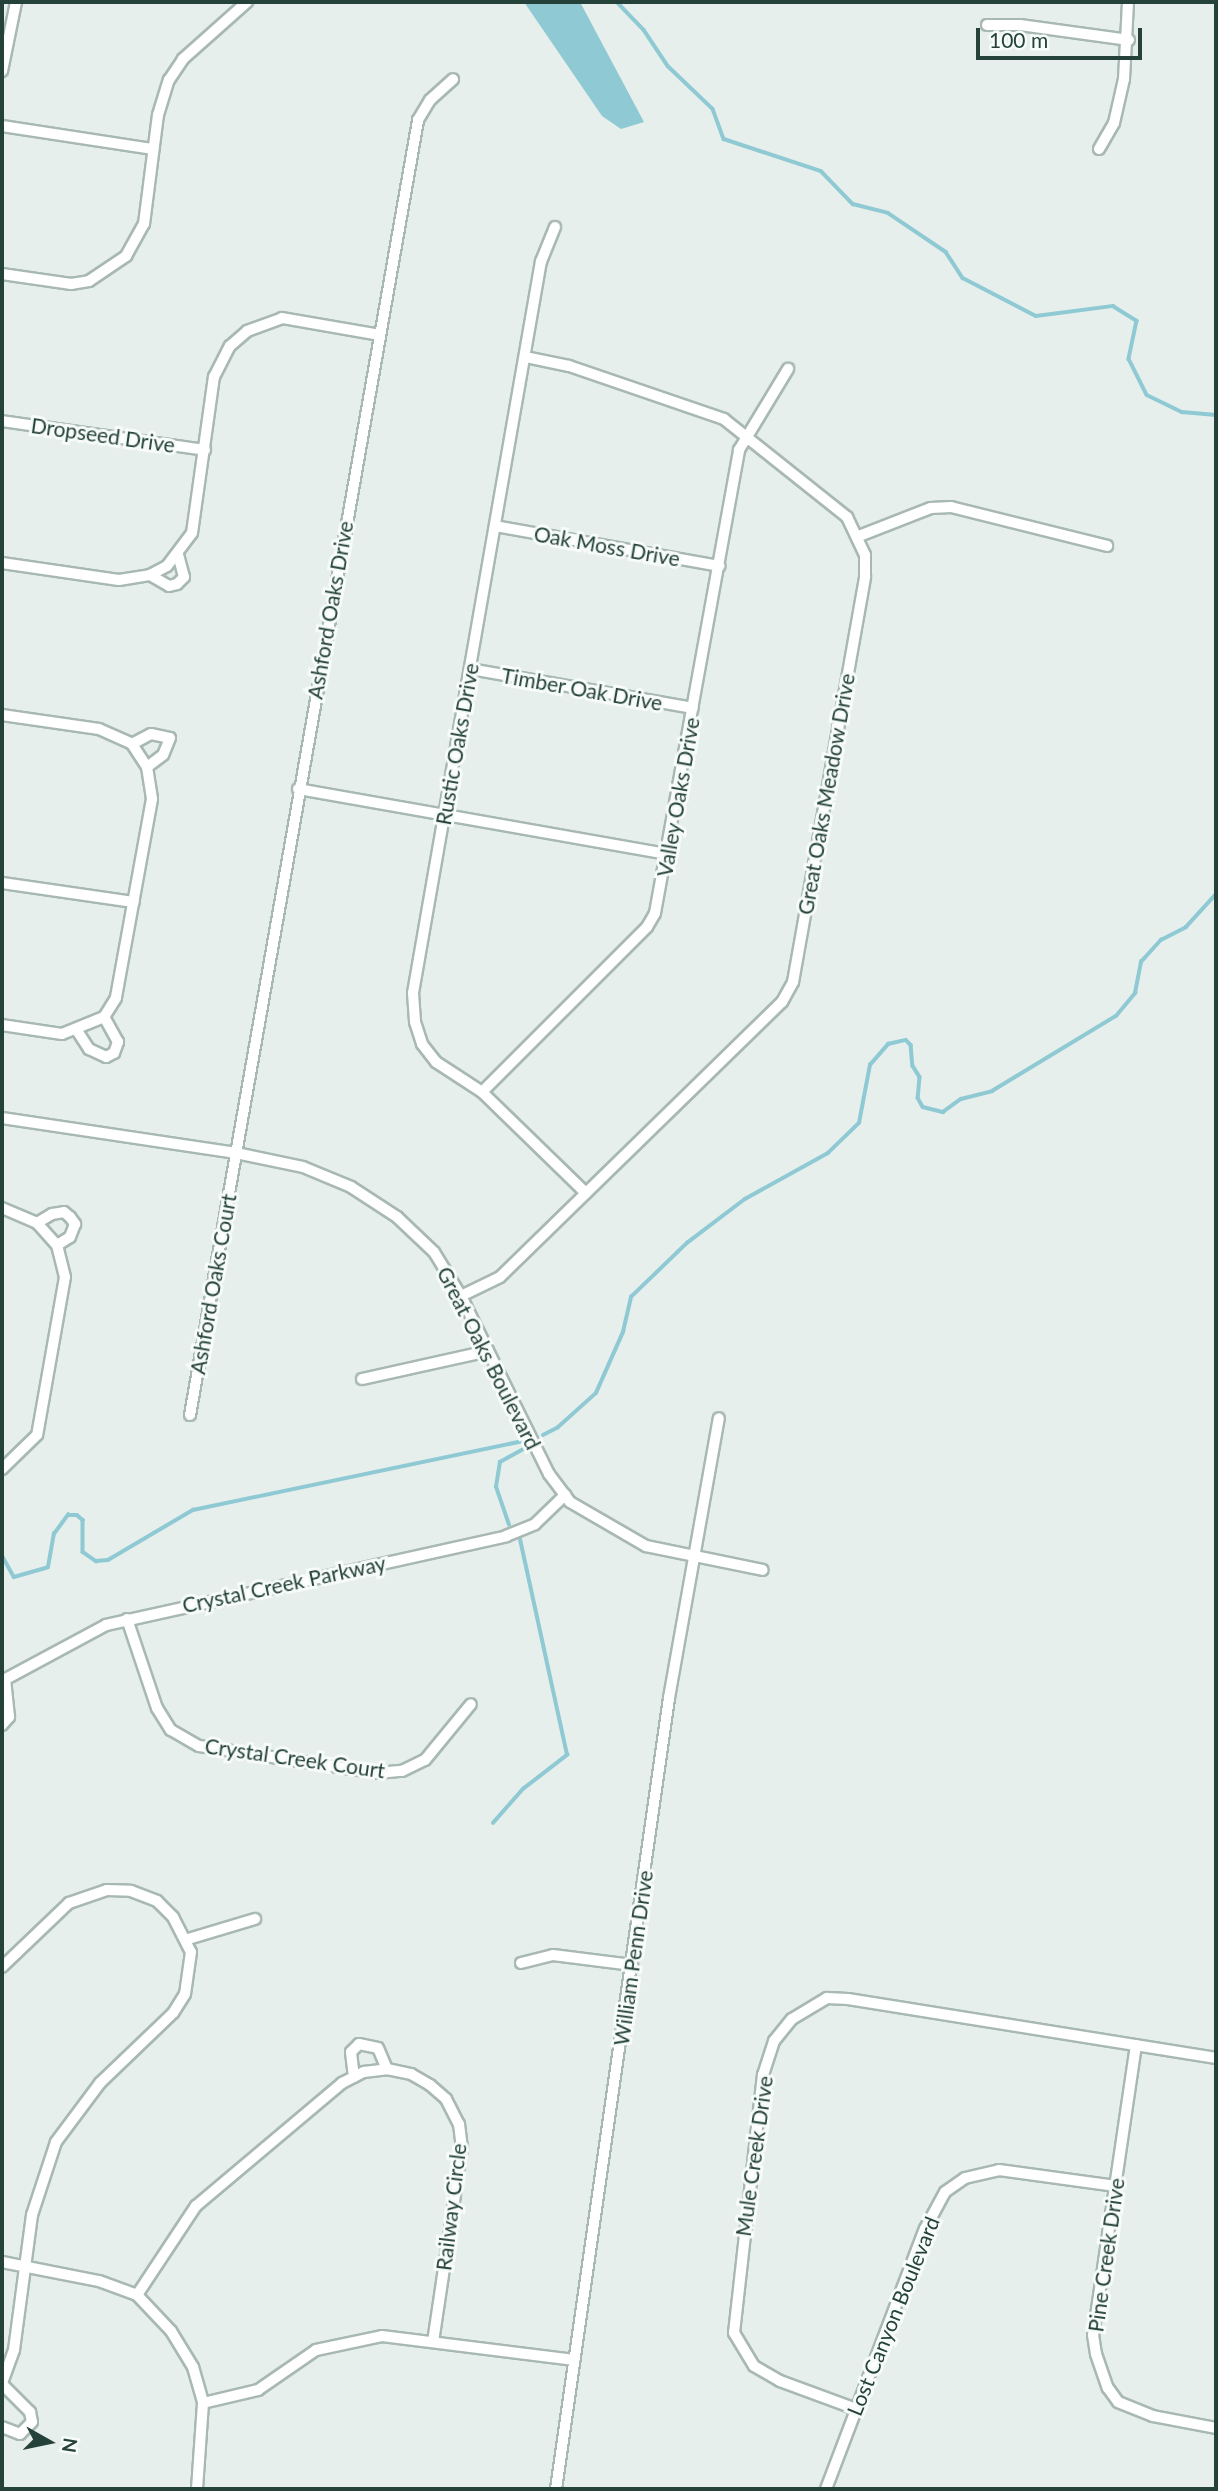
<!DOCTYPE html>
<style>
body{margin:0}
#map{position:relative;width:1218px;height:2491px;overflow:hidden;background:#e6efeb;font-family:Lato,sans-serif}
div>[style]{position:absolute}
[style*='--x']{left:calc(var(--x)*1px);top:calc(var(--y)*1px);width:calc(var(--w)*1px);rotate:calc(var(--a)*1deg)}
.water>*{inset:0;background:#8ec9d4}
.stream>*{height:3.5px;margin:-1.75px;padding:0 1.75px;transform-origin:1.75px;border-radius:1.75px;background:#8ec9d4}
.roads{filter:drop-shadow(2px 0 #a8b8b2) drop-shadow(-2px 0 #a8b8b2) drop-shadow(0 2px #a8b8b2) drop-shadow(0 -2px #a8b8b2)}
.street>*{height:10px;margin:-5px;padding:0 5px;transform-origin:5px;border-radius:5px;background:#fff}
span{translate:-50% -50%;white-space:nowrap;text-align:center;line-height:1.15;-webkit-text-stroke:6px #f7fbf9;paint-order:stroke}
.street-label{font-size:21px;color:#24423a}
.frame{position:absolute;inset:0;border:4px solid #24423a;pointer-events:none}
.north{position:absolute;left:14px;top:2407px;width:70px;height:70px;-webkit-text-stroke:5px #f7fbf9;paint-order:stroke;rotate:99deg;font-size:19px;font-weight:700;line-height:28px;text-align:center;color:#24423a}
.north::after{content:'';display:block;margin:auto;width:24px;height:32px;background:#24423a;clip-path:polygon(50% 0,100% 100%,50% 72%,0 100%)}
.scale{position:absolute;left:976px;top:28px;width:166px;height:32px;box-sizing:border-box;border:4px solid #24423a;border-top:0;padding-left:9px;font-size:21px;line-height:24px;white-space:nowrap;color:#24423a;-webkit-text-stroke:5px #f7fbf9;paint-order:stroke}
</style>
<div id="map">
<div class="water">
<i style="clip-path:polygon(524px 2px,580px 2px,644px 122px,621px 129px,602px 116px)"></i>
</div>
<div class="stream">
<i style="--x:617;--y:2;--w:39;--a:46"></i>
<i style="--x:644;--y:30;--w:43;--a:56.3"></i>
<i style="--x:668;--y:66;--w:62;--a:43.7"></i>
<i style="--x:713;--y:109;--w:32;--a:70"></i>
<i style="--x:724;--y:139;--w:102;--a:18.3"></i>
<i style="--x:821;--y:171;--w:46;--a:45.9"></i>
<i style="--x:853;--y:204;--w:36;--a:14"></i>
<i style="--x:888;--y:213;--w:70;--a:33.9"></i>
<i style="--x:946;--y:252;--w:31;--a:57"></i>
<i style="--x:963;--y:278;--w:82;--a:27.5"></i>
<i style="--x:1036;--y:316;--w:78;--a:-7.4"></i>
<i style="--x:1113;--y:306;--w:28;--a:32"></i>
<i style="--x:1137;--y:321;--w:39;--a:102"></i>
<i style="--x:1129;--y:359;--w:40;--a:63.4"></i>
<i style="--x:1147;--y:395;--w:39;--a:26"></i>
<i style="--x:1182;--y:412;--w:34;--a:5"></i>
<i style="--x:543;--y:1435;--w:16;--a:-27"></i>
<i style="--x:557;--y:1428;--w:52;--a:-41.9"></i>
<i style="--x:596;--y:1393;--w:67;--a:-66.1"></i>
<i style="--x:623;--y:1332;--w:36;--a:-77"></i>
<i style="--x:631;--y:1297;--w:78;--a:-44"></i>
<i style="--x:687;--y:1243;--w:73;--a:-37.2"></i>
<i style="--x:745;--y:1199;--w:95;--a:-29"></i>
<i style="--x:828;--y:1153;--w:43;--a:-44.1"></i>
<i style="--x:859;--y:1123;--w:59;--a:-79.3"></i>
<i style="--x:870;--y:1065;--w:28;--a:-49"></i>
<i style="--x:888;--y:1044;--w:18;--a:-13"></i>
<i style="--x:906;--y:1040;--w:7;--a:45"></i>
<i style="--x:911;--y:1045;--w:21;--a:85"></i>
<i style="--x:913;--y:1066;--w:13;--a:58"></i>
<i style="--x:920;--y:1077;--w:21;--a:95"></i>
<i style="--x:918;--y:1098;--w:10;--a:61"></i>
<i style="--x:923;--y:1107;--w:21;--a:14"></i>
<i style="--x:943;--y:1112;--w:22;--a:-36"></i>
<i style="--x:961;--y:1099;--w:32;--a:-14"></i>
<i style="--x:992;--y:1091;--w:145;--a:-31.2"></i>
<i style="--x:1116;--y:1016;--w:30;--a:-50"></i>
<i style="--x:1135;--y:993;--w:32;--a:-79"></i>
<i style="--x:1141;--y:962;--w:30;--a:-48"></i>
<i style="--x:1161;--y:940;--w:28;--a:-27"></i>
<i style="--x:1186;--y:927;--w:45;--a:-47.7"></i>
<i style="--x:509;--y:1525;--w:40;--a:-108.9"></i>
<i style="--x:496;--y:1487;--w:25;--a:-81"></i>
<i style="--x:500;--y:1462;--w:29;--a:-29"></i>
<i style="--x:2;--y:1555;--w:25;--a:61"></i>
<i style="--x:14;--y:1577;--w:35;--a:-16"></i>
<i style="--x:48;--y:1567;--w:34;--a:-80"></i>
<i style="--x:54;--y:1534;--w:24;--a:-54"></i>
<i style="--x:68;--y:1515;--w:9;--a:0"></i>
<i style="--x:77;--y:1515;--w:8;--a:40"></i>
<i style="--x:83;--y:1520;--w:32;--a:90"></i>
<i style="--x:83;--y:1552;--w:16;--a:35"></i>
<i style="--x:96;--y:1561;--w:12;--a:-5"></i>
<i style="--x:108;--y:1560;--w:99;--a:-30.5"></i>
<i style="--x:193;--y:1510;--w:336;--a:-11.8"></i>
<i style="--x:493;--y:1823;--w:45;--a:-48.6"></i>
<i style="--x:523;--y:1789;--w:56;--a:-37.7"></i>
<i style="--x:567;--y:1755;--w:220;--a:-102.3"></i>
</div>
<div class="roads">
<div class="street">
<i style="--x:987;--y:25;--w:33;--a:0"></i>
<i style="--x:1020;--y:25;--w:110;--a:7.8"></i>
<i style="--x:2;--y:71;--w:70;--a:-78.5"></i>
<i style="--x:2;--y:126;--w:153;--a:8.7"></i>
<i style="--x:1099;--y:149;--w:30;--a:-60"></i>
<i style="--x:1114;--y:123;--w:45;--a:-77.2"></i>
<i style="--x:1124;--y:79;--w:77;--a:-87"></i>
<i style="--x:555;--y:227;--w:37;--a:112"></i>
<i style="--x:541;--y:261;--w:743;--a:99.92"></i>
<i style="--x:413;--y:993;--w:29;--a:86"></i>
<i style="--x:415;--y:1022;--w:23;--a:72"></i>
<i style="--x:422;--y:1044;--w:23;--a:52"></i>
<i style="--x:436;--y:1062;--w:55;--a:33.1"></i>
<i style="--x:482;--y:1092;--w:145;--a:44.2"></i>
<i style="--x:2;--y:274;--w:70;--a:8.2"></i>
<i style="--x:71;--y:284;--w:18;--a:-9"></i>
<i style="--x:89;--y:281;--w:45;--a:-34"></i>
<i style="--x:126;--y:256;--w:37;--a:-61"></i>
<i style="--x:144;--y:224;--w:110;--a:-82.7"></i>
<i style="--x:158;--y:115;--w:37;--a:-73"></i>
<i style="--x:169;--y:80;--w:25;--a:-56"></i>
<i style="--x:183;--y:59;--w:86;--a:-41.7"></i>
<i style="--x:2;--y:421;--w:205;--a:8.1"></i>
<i style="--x:495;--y:526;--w:228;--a:10.1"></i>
<i style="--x:859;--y:536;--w:77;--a:-21.3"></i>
<i style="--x:931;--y:508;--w:20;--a:-3"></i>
<i style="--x:951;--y:507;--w:161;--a:14"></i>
<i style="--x:2;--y:563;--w:118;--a:8.3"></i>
<i style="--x:119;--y:580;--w:31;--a:-9"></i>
<i style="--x:150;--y:575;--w:19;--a:-28"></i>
<i style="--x:167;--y:566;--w:41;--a:-52.9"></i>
<i style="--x:192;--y:533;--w:158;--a:-82"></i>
<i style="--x:214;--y:377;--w:35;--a:-63"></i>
<i style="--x:230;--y:346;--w:23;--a:-41"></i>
<i style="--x:247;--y:331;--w:37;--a:-20"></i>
<i style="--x:282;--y:318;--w:99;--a:9.8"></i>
<i style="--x:150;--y:575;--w:22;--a:30"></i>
<i style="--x:169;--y:586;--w:8;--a:-14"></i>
<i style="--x:177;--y:584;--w:10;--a:-45"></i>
<i style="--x:184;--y:577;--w:23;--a:-105"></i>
<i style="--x:470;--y:669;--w:226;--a:9.9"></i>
<i style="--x:2;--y:715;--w:98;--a:8.2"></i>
<i style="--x:99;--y:729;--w:36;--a:24"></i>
<i style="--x:132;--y:744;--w:27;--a:57"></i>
<i style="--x:147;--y:767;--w:32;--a:81"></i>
<i style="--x:152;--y:799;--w:202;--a:100.3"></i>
<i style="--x:116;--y:998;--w:22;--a:122"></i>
<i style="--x:104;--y:1017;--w:45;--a:158"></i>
<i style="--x:62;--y:1034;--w:61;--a:-171.5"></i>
<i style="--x:132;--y:744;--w:21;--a:-28"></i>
<i style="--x:151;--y:734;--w:19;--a:12"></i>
<i style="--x:170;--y:738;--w:18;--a:112"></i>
<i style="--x:163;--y:755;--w:20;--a:143"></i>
<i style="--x:298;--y:789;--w:376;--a:10"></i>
<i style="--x:2;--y:883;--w:133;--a:8.2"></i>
<i style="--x:76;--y:1029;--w:24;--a:57"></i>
<i style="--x:89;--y:1049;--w:19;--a:25"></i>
<i style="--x:106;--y:1057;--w:9;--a:-27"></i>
<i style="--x:114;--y:1053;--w:12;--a:-70"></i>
<i style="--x:118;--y:1042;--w:29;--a:-119"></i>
<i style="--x:482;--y:1092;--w:233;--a:-45"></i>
<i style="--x:647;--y:927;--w:16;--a:-60"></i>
<i style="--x:655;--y:913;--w:471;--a:-79.7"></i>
<i style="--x:739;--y:450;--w:95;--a:-58.8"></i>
<i style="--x:2;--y:1118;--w:237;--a:8.5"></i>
<i style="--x:236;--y:1153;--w:68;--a:11.8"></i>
<i style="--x:303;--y:1167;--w:52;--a:22.6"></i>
<i style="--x:351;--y:1187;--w:55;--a:33.1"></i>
<i style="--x:397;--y:1217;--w:51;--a:43.4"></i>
<i style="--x:434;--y:1252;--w:52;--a:58.5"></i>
<i style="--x:461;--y:1296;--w:199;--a:63.7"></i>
<i style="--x:549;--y:1474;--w:35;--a:53"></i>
<i style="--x:570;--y:1502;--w:88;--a:30.1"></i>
<i style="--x:646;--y:1546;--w:119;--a:11.6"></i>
<i style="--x:2;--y:1208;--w:38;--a:23"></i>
<i style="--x:37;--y:1223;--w:30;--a:48"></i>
<i style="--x:57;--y:1245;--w:33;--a:76"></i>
<i style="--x:65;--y:1277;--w:160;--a:100"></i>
<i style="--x:37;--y:1435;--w:49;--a:135.8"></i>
<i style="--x:37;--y:1223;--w:17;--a:-31"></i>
<i style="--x:52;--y:1214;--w:12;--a:-9"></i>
<i style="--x:64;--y:1212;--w:8;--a:40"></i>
<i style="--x:70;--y:1217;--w:9;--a:54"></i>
<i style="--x:75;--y:1224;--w:14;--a:111"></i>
<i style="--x:70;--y:1237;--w:15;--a:148"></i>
<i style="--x:461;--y:1296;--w:43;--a:-26"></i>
<i style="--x:500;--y:1277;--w:394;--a:-44.3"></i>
<i style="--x:782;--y:1002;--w:23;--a:-61"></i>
<i style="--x:793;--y:982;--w:412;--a:-79.9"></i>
<i style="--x:865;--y:576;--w:21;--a:-90"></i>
<i style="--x:865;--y:555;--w:42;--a:-115.3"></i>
<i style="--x:847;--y:517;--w:157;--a:-141.5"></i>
<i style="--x:724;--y:419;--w:164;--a:-161.1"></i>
<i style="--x:569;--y:366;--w:45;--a:-168.4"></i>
<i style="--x:362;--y:1379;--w:129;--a:-12.5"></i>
<i style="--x:190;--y:1415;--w:1315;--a:-80.01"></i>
<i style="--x:418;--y:120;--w:23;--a:-59"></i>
<i style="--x:430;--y:100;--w:31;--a:-42"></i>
<i style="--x:127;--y:1619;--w:94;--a:71.4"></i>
<i style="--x:157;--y:1708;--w:26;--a:58"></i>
<i style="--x:171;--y:1730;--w:32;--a:30"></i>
<i style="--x:199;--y:1746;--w:180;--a:8.6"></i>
<i style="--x:377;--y:1773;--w:25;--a:-5"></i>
<i style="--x:402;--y:1771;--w:25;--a:-26"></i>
<i style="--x:425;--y:1760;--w:72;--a:-50.6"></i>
<i style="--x:2;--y:1681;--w:118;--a:-28.3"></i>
<i style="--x:106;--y:1625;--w:410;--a:-12.5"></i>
<i style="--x:506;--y:1536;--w:31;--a:-22"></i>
<i style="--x:535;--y:1524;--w:42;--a:-44"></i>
<i style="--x:2;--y:1725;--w:11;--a:-49"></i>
<i style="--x:9;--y:1717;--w:38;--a:-96"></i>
<i style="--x:188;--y:1939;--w:70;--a:-16.6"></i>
<i style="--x:521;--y:1963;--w:33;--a:-14"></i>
<i style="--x:553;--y:1955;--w:80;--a:7.2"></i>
<i style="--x:2;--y:1967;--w:93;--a:-43.7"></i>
<i style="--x:69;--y:1903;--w:40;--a:-18.9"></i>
<i style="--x:107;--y:1890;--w:24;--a:2"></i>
<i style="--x:131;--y:1891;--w:28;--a:21"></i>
<i style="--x:157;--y:1901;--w:23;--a:45"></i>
<i style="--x:173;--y:1917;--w:39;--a:63"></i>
<i style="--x:191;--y:1952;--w:42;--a:98.1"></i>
<i style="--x:185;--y:1994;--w:22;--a:122"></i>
<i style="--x:173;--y:2013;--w:101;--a:136.2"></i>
<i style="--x:100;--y:2083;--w:74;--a:126.7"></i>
<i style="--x:56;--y:2142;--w:77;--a:108.2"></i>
<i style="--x:32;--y:2215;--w:136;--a:97.6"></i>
<i style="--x:14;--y:2350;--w:35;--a:110"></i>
<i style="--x:1136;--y:2045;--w:293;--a:98.4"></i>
<i style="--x:1093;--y:2335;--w:19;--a:81"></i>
<i style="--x:1096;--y:2354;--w:36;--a:71"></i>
<i style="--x:1108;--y:2388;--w:17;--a:54"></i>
<i style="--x:1118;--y:2402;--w:38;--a:22"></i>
<i style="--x:1153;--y:2416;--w:64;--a:10.8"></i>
<i style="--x:354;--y:2077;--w:25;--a:-97"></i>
<i style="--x:351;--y:2052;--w:11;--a:-45"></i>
<i style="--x:359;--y:2044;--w:19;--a:12"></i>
<i style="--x:378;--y:2048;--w:23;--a:67"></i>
<i style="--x:2;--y:2262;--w:99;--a:11.1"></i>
<i style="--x:99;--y:2281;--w:40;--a:20.2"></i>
<i style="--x:137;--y:2295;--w:50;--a:46.6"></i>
<i style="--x:171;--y:2331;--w:42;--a:58.6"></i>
<i style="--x:193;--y:2367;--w:37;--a:74"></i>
<i style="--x:203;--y:2403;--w:86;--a:94"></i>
<i style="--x:137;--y:2295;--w:107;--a:-56.5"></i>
<i style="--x:196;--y:2206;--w:191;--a:-40.1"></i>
<i style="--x:342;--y:2083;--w:25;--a:-27"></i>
<i style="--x:364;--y:2072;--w:23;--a:-7"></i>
<i style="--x:387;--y:2069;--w:25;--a:12"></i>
<i style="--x:411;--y:2074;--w:22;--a:30"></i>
<i style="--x:430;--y:2085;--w:21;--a:41"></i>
<i style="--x:446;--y:2099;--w:28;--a:63"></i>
<i style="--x:459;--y:2124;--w:24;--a:83"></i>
<i style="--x:462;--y:2148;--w:196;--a:98.5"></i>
<i style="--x:2;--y:2384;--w:40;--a:45"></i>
<i style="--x:30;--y:2412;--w:10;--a:79"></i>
<i style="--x:32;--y:2422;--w:17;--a:135"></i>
<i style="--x:20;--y:2434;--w:19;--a:-159"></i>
<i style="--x:203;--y:2403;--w:57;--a:-13.3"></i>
<i style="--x:258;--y:2390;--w:70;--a:-34.6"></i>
<i style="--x:316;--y:2350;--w:67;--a:-12"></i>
<i style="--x:382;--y:2336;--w:194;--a:7.1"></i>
<i style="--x:856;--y:2409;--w:81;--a:-159.8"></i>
<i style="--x:780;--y:2381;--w:30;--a:-150"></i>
<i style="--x:754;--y:2366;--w:39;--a:-121"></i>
<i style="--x:734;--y:2333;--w:260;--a:-83.6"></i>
<i style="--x:763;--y:2075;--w:36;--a:-72"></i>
<i style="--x:774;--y:2041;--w:28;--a:-51"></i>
<i style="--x:792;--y:2019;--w:41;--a:-31"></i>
<i style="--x:827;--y:1998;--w:21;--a:3"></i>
<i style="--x:848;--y:1999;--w:373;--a:9.1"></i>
<i style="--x:556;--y:2489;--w:799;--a:-81.87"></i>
<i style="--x:669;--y:1698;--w:284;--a:-79.9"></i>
<i style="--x:826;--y:2489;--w:278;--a:-69.2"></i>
<i style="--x:925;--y:2229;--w:42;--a:-61.6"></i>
<i style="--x:945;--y:2192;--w:24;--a:-35"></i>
<i style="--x:965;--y:2178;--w:35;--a:-13"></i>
<i style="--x:999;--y:2170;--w:118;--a:7.8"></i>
</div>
</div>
<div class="street-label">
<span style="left:103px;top:435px;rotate:8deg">Dropseed Drive</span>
<span style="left:607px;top:546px;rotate:10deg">Oak Moss Drive</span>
<span style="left:330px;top:610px;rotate:-80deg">Ashford Oaks Drive</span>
<span style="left:582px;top:689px;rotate:10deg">Timber Oak Drive</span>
<span style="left:457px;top:744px;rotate:-80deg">Rustic Oaks Drive</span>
<span style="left:826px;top:794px;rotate:-80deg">Great Oaks Meadow Drive</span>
<span style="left:678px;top:797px;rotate:-80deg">Valley Oaks Drive</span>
<span style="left:213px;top:1284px;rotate:-80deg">Ashford Oaks Court</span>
<span style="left:489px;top:1358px;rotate:63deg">Great Oaks Boulevard</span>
<span style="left:284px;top:1584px;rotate:-12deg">Crystal Creek Parkway</span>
<span style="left:295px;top:1758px;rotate:8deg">Crystal Creek Court</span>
<span style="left:633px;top:1958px;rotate:-82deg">William Penn Drive</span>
<span style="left:754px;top:2156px;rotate:-82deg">Mule Creek Drive</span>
<span style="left:451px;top:2207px;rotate:-83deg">Railway Circle</span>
<span style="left:1106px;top:2255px;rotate:-82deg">Pine Creek Drive</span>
<span style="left:893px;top:2316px;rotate:-68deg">Lost Canyon Boulevard</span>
</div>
<div class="frame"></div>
<div class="north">N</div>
<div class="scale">100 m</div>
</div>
